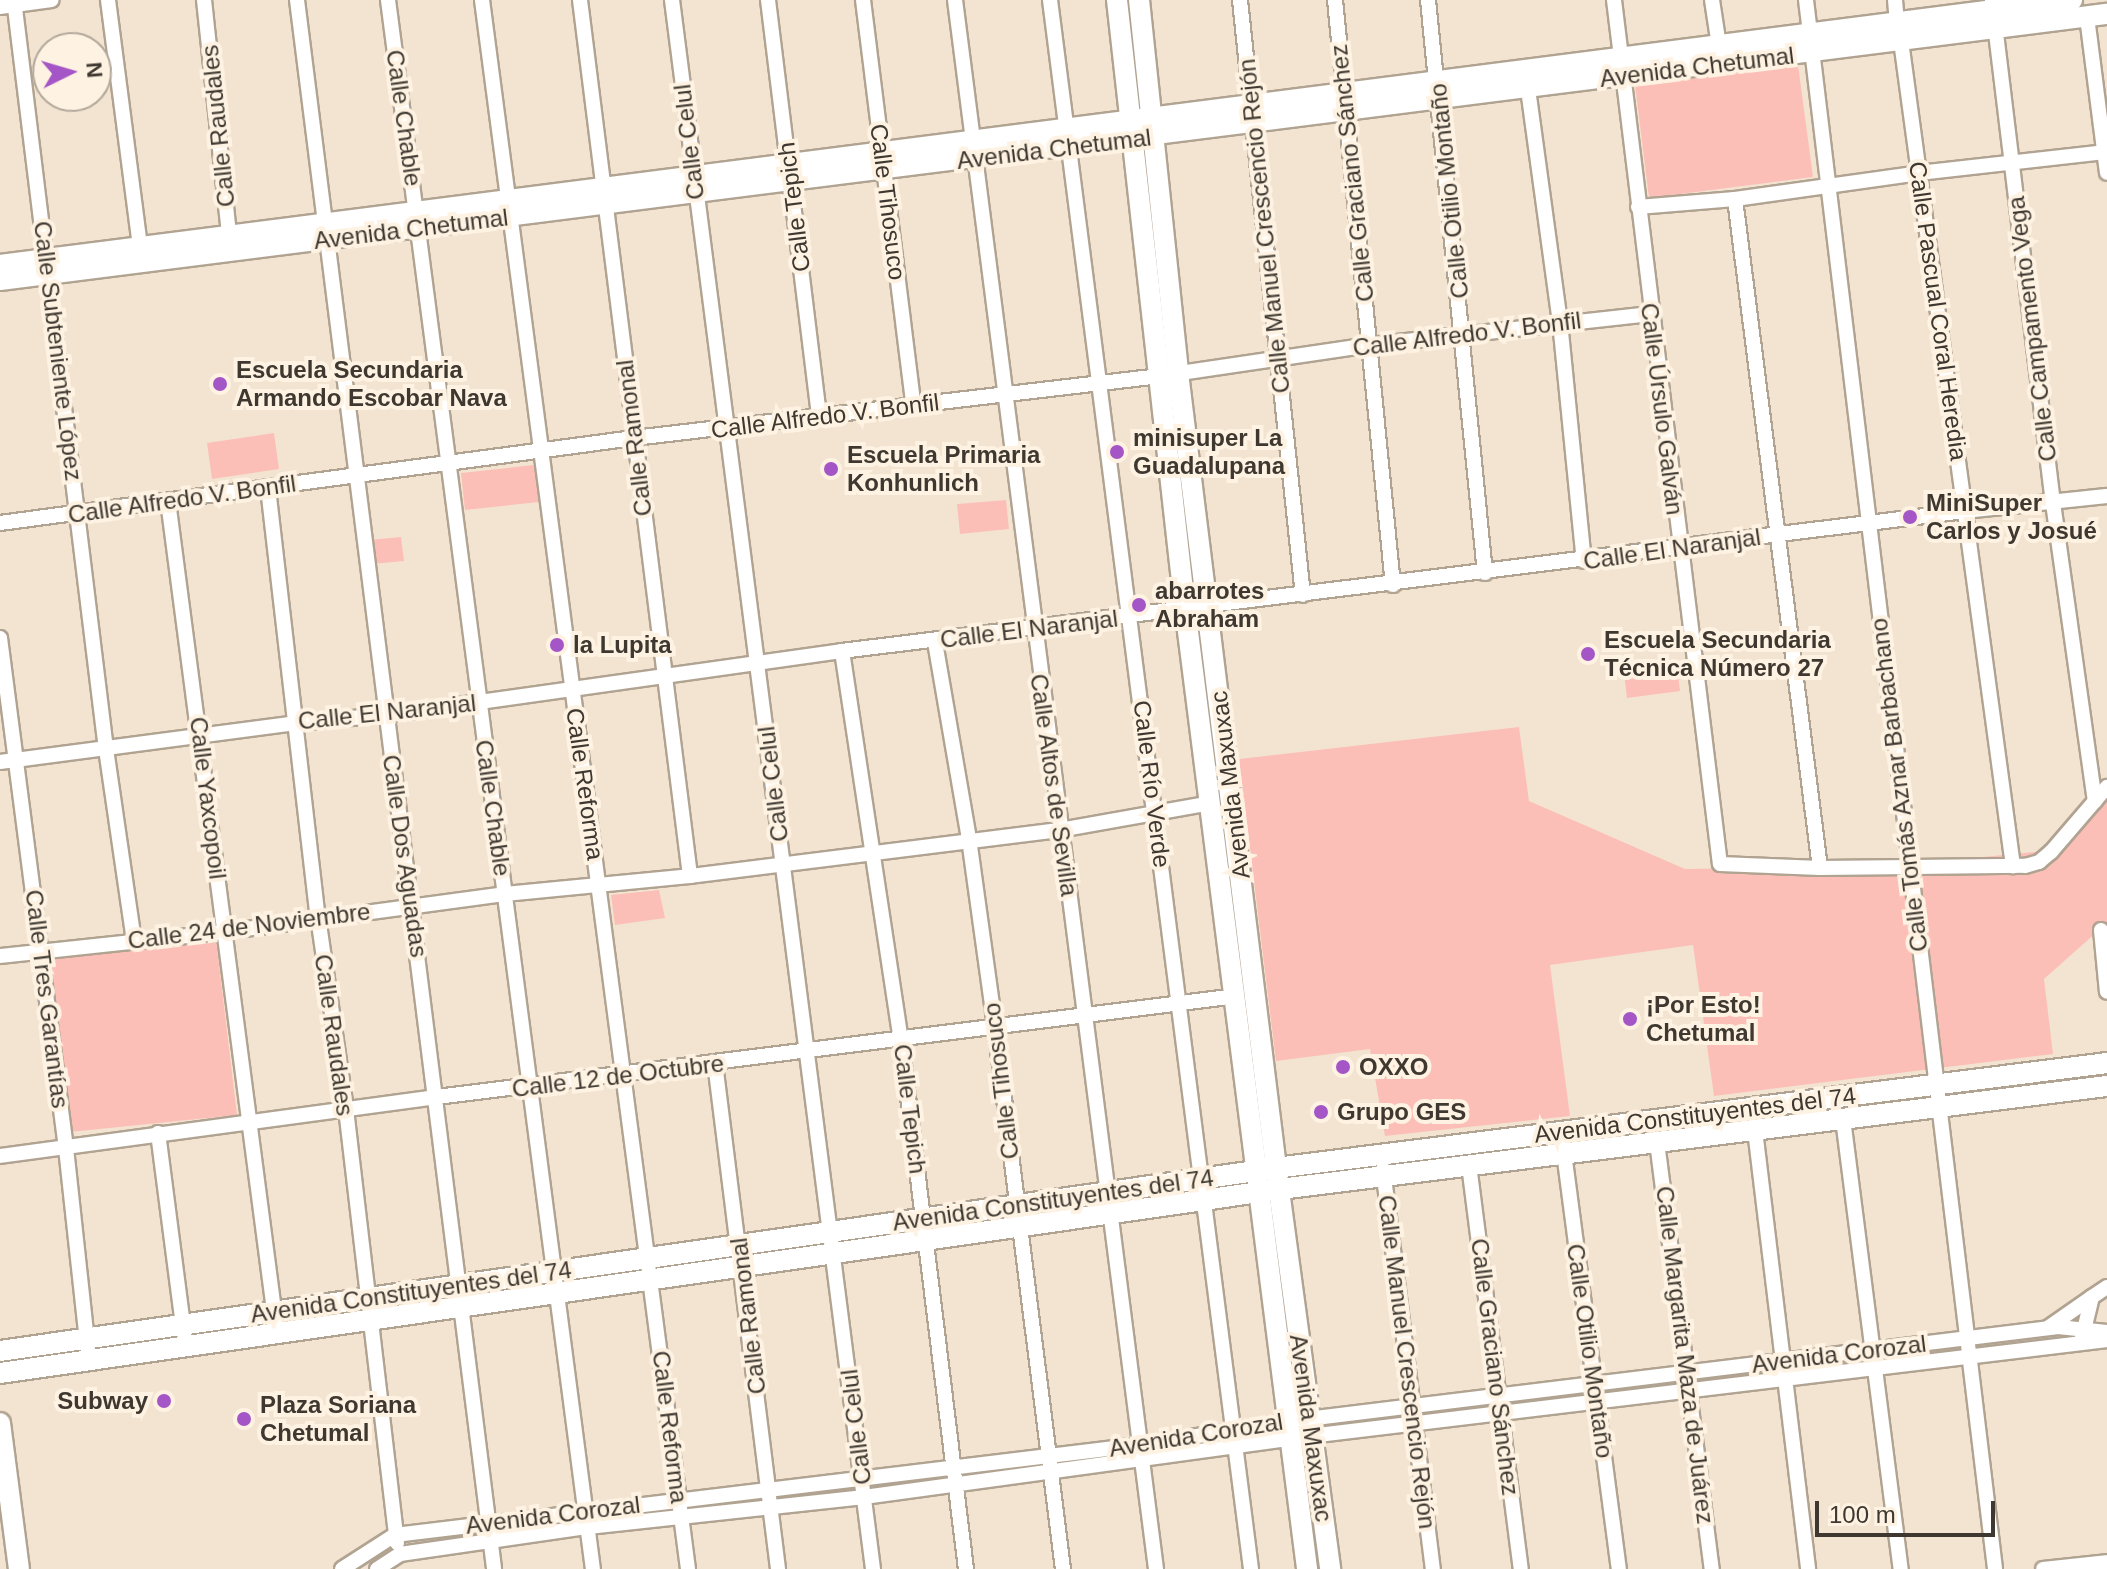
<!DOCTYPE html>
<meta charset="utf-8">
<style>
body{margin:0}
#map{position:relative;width:2107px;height:1569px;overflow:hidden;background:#f3e4d1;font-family:Arial,sans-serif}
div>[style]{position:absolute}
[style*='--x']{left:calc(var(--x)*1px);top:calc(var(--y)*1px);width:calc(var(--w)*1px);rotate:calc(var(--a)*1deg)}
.green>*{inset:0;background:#fcbfb8}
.roads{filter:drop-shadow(2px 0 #b1a391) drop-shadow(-2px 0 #b1a391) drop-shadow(0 2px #b1a391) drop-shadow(0 -2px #b1a391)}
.street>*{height:14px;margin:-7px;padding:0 7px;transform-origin:7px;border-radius:7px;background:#fff}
.secondary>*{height:20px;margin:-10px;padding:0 10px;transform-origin:10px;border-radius:10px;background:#fff}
.dots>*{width:22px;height:22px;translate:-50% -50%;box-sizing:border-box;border:4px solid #fef2e2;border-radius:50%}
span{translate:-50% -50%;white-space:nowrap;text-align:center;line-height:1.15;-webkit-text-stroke:8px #fef2e2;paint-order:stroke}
.street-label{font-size:24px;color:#3e3830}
.poi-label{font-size:24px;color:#3e3830;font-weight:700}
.left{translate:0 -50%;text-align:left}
.right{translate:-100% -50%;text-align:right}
.north{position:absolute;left:32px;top:32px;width:80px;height:80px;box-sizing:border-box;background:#fef2e2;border:2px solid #b1a89b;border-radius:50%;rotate:85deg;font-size:22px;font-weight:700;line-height:32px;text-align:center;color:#3e3830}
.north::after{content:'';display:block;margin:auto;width:28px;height:36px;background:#a455c6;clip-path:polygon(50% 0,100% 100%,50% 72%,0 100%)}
.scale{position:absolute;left:1815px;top:1501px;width:180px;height:36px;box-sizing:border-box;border:4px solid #3e3830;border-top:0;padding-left:10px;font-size:24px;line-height:28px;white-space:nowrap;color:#3e3830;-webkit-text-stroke:6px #fef2e2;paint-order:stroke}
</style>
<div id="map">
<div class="green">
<i style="clip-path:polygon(1798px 65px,1813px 177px,1649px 198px,1635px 85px)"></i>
<i style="clip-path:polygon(274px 433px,279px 469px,212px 479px,207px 443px)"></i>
<i style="clip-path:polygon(534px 465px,539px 502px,465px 510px,461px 473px)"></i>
<i style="clip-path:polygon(1006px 500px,1009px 529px,960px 534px,957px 504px)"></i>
<i style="clip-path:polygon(401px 537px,404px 561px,372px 564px,368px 540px)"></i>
<i style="clip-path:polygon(1676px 659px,1680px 691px,1627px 698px,1623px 665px)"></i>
<i style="clip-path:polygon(1519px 727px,1529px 801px,1685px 869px,1890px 866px,2044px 851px,2107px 779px,2107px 923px,2044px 979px,2053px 1054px,1714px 1096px,1693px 945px,1550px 965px,1570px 1116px,1385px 1136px,1370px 1049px,1276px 1061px,1239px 759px)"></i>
<i style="clip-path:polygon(659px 890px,665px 918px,615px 925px,611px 895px)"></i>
<i style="clip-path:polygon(216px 939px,237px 1115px,70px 1132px,49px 961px,124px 941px)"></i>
</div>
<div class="roads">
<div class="street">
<i style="--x:14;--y:0;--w:755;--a:83"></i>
<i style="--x:106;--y:749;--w:193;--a:81.7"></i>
<i style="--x:108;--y:0;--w:256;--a:82.6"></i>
<i style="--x:204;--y:0;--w:243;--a:83.9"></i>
<i style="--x:297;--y:0;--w:1581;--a:82.84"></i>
<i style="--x:388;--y:0;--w:1582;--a:82.56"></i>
<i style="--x:482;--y:0;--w:1582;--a:82.52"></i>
<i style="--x:580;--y:0;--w:883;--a:82.84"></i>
<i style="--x:672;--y:0;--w:1582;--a:82.7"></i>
<i style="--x:768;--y:0;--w:418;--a:83"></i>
<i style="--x:863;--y:0;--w:407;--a:82.9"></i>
<i style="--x:955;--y:0;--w:1582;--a:82.7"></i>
<i style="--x:1050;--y:0;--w:1582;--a:82.7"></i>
<i style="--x:1240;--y:0;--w:598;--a:83.96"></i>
<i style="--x:1335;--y:0;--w:588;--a:84.34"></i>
<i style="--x:1428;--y:0;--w:576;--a:84.32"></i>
<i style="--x:1614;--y:0;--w:870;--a:83.01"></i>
<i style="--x:1720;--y:864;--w:100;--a:2.3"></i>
<i style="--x:1820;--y:868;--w:205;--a:-0.6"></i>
<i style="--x:2025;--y:866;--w:15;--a:-16"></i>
<i style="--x:2039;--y:862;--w:16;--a:-40"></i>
<i style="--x:2051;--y:852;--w:86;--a:-49.3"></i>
<i style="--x:1712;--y:0;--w:47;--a:81.3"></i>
<i style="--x:1806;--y:0;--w:1580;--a:83.13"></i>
<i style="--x:1895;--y:0;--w:23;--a:85"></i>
<i style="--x:1992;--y:0;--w:507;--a:83.09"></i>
<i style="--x:2053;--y:503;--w:301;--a:82"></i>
<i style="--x:0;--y:7;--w:52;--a:-7.7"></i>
<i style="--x:2087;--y:17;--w:157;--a:82.7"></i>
<i style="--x:1901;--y:41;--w:833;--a:82.27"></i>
<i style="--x:1528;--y:89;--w:235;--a:82.2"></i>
<i style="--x:1560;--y:322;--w:240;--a:84.3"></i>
<i style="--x:1735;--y:199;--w:674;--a:82.76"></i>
<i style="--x:1638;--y:207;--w:97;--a:-4.7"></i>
<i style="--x:1735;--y:199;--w:186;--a:-8"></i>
<i style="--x:1919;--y:173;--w:189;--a:-6.4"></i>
<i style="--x:268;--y:488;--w:432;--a:83.4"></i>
<i style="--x:318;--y:917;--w:194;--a:81.7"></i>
<i style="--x:346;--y:1109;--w:437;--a:83.3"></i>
<i style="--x:168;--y:501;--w:839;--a:82.54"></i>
<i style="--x:0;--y:523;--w:640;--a:-7.64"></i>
<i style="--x:634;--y:438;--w:530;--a:-6.72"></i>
<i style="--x:1160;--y:376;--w:212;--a:-8.4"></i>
<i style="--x:1370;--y:345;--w:282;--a:-6.3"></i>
<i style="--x:0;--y:638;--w:514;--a:82.63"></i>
<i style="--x:66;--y:1148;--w:213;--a:83.8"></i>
<i style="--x:935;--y:642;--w:200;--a:80.2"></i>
<i style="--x:969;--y:839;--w:190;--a:82.1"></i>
<i style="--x:995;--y:1027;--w:546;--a:82.85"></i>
<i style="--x:842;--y:651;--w:392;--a:81.4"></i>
<i style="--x:901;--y:1039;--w:534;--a:83.01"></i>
<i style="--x:0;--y:762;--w:298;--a:-7.5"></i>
<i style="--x:295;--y:723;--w:92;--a:-5"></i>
<i style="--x:387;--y:715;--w:459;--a:-8"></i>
<i style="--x:842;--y:651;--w:1131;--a:-7.11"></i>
<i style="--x:1964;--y:511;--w:144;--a:-6"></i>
<i style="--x:2101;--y:930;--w:62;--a:84.5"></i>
<i style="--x:0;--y:956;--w:225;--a:-6.1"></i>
<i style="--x:224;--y:932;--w:283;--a:-7.7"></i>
<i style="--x:504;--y:894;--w:187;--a:-5.5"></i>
<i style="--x:690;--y:876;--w:373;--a:-7.1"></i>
<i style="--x:1060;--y:830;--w:153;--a:-10.1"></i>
<i style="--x:715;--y:1063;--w:510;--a:82.9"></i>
<i style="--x:1843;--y:1119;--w:454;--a:82.7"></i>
<i style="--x:1755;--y:1130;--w:442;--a:83.1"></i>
<i style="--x:158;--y:1133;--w:203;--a:82.6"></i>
<i style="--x:1657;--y:1142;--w:431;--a:82.7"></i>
<i style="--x:1563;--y:1145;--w:428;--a:82.5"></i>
<i style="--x:0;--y:1156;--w:441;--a:-7.7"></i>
<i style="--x:437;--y:1097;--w:806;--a:-7.2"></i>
<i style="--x:1469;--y:1165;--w:407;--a:82.7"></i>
<i style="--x:1383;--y:1169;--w:403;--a:82.9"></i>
<i style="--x:2049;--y:1327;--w:52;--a:-34.9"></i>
<i style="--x:2082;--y:1338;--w:42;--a:-76.3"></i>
<i style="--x:2092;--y:1297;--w:18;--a:-34"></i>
<i style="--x:342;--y:1569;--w:63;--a:-32.7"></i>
<i style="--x:395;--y:1535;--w:750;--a:-6.89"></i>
<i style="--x:1140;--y:1445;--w:153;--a:-9"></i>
<i style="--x:1291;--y:1421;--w:773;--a:-6.99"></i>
<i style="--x:2058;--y:1327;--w:49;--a:5.8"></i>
<i style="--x:377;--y:1569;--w:27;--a:-33"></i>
<i style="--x:400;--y:1554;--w:190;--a:-8.2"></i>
<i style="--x:588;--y:1527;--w:278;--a:-6.2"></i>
<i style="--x:864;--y:1497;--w:433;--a:-7.8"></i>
<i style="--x:1293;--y:1438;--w:820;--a:-6.86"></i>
<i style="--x:2043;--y:1569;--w:64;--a:-6.2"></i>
</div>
<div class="secondary">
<i style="--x:1117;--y:0;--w:612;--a:83.62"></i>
<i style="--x:1185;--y:608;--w:969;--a:82.76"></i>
<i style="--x:1139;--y:0;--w:375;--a:84"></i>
<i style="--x:1178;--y:373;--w:801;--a:82.97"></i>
<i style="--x:1276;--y:1168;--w:405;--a:82.3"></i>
<i style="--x:0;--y:265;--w:2089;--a:-7.29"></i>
<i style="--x:0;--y:280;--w:2124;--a:-7.2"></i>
<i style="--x:0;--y:1351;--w:1289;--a:-8.16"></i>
<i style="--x:1276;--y:1168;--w:838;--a:-7.2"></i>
<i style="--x:0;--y:1373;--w:1293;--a:-8.18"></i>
<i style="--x:1280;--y:1189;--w:833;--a:-7.1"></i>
<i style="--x:0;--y:1423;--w:147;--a:82.6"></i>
</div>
</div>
<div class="dots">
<i style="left:220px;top:384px;background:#a455c6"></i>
<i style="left:1117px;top:452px;background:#a455c6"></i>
<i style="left:831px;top:469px;background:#a455c6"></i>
<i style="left:1910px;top:517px;background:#a455c6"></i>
<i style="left:1139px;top:605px;background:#a455c6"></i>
<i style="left:557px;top:645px;background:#a455c6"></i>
<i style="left:1588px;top:654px;background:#a455c6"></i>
<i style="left:1630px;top:1019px;background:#a455c6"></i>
<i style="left:1343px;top:1067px;background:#a455c6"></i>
<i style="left:1321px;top:1112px;background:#a455c6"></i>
<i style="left:164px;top:1401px;background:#a455c6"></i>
<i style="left:244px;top:1419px;background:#a455c6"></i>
</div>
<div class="street-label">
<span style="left:1697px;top:67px;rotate:-7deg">Avenida Chetumal</span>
<span style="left:404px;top:118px;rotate:82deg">Calle Chable</span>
<span style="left:218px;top:126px;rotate:-96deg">Calle Raudales</span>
<span style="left:689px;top:142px;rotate:-97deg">Calle Celul</span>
<span style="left:1054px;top:149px;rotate:-7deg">Avenida Chetumal</span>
<span style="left:1352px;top:173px;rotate:-96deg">Calle Graciano Sánchez</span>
<span style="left:1449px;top:191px;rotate:-96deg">Calle Otilio Montaño</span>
<span style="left:888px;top:202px;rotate:83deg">Calle Tihosuco</span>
<span style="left:794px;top:207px;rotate:-97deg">Calle Tepich</span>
<span style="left:1264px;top:226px;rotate:-96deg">Calle Manuel Crescencio Rejón</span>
<span style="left:411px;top:229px;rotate:-7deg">Avenida Chetumal</span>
<span style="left:1938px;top:311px;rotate:82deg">Calle Pascual Coral Heredia</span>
<span style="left:2032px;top:329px;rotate:-97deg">Calle Campamento Vega</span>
<span style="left:1467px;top:334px;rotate:-7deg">Calle Alfredo V. Bonfil</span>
<span style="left:58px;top:351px;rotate:83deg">Calle Subteniente López</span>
<span style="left:1662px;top:409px;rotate:83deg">Calle Úrsulo Galván</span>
<span style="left:825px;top:416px;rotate:-7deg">Calle Alfredo V. Bonfil</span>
<span style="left:634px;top:438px;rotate:-97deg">Calle Ramonal</span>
<span style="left:182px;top:499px;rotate:-8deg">Calle Alfredo V. Bonfil</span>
<span style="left:1672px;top:549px;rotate:-8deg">Calle El Naranjal</span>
<span style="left:1029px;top:629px;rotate:-7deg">Calle El Naranjal</span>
<span style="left:387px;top:712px;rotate:-6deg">Calle El Naranjal</span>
<span style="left:585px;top:784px;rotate:82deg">Calle Reforma</span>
<span style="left:773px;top:784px;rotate:-97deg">Calle Celul</span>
<span style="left:1152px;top:784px;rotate:83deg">Calle Río Verde</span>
<span style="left:1054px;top:785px;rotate:82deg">Calle Altos de Sevilla</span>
<span style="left:1230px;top:785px;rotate:-97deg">Avenida Maxuxac</span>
<span style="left:1899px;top:785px;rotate:-97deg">Calle Tomás Aznar Barbachano</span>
<span style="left:208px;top:798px;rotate:83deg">Calle Yaxcopoil</span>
<span style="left:493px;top:808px;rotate:82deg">Calle Chable</span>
<span style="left:405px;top:856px;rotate:82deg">Calle Dos Aguadas</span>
<span style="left:249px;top:926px;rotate:-7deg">Calle 24 de Noviembre</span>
<span style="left:47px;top:999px;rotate:83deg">Calle Tres Garantías</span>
<span style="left:334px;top:1035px;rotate:82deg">Calle Raudales</span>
<span style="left:618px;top:1076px;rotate:-7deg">Calle 12 de Octubre</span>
<span style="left:1001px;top:1081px;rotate:-97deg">Calle Tihosuco</span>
<span style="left:910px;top:1109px;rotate:83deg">Calle Tepich</span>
<span style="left:1695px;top:1115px;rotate:-7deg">Avenida Constituyentes del 74</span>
<span style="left:1053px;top:1200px;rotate:-8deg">Avenida Constituyentes del 74</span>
<span style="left:411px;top:1292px;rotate:-8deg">Avenida Constituyentes del 74</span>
<span style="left:748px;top:1316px;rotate:-97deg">Calle Ramonal</span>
<span style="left:1590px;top:1351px;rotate:82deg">Calle Otilio Montaño</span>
<span style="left:1839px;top:1354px;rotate:-7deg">Avenida Corozal</span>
<span style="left:1685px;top:1355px;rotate:83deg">Calle Margarita Maza de Juárez</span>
<span style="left:1407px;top:1362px;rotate:83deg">Calle Manuel Crescencio Rejón</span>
<span style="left:1495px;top:1367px;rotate:83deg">Calle Graciano Sánchez</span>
<span style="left:670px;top:1427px;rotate:83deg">Calle Reforma</span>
<span style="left:856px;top:1427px;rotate:-97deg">Calle Celul</span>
<span style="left:1311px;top:1428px;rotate:82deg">Avenida Maxuxac</span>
<span style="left:1196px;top:1435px;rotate:-9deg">Avenida Corozal</span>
<span style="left:553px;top:1515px;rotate:-7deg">Avenida Corozal</span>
</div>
<div class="poi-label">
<span class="left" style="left:236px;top:384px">Escuela Secundaria<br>Armando Escobar Nava</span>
<span class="left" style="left:1133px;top:452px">minisuper La<br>Guadalupana</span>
<span class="left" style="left:847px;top:469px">Escuela Primaria<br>Konhunlich</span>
<span class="left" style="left:1926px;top:517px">MiniSuper<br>Carlos y Josué</span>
<span class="left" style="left:1155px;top:605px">abarrotes<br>Abraham</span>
<span class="left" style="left:1604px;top:654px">Escuela Secundaria<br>Técnica Número 27</span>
<span class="left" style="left:573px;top:645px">la Lupita</span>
<span class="left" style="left:1646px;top:1019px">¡Por Esto!<br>Chetumal</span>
<span class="left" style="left:1359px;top:1067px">OXXO</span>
<span class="left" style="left:1337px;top:1112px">Grupo GES</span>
<span class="right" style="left:148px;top:1401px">Subway</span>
<span class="left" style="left:260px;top:1419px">Plaza Soriana<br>Chetumal</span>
</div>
<div class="north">N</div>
<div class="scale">100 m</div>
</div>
